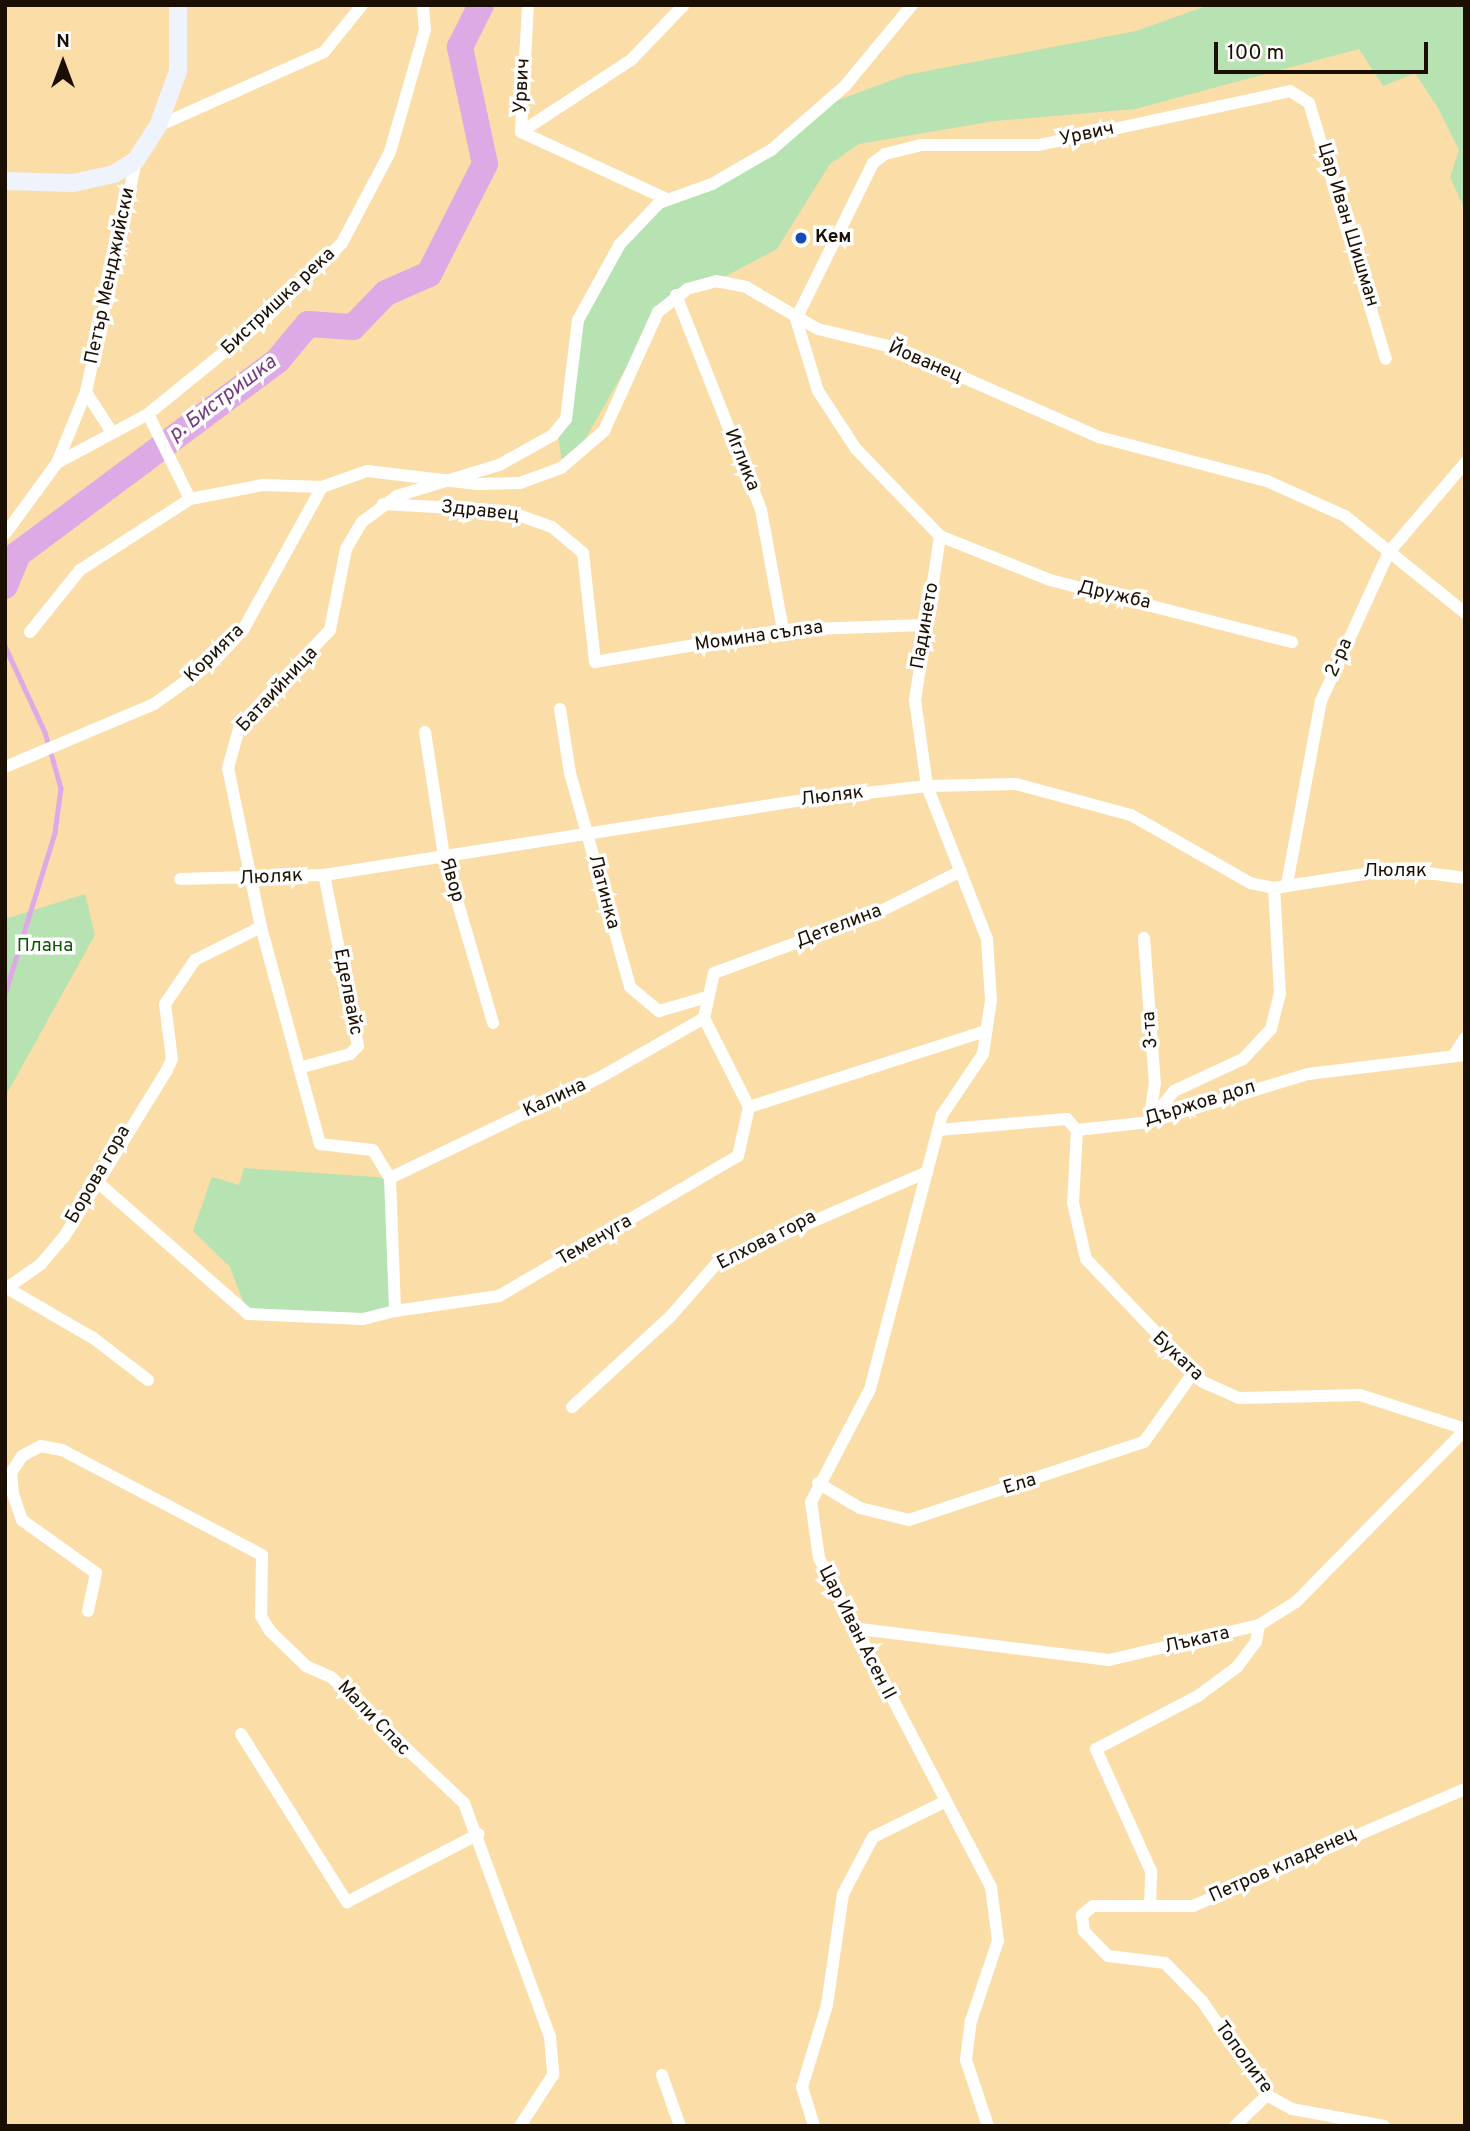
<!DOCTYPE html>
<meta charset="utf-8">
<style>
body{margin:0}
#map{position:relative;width:1470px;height:2131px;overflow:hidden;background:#fbdda8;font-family:Overpass,sans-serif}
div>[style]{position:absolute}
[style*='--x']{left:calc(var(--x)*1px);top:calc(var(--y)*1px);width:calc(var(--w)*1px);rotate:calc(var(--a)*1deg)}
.green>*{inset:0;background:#b7e2b2}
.stream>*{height:4.5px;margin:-2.25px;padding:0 2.25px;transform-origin:2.25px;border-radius:2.25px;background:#deaae6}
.river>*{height:26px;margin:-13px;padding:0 13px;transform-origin:13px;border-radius:13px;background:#deaae6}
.street>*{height:12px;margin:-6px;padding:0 6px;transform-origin:6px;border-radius:6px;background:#fff}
.secondary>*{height:18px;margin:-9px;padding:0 9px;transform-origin:9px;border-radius:9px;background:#eef3fc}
.dots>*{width:19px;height:19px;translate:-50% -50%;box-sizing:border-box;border:4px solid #fff;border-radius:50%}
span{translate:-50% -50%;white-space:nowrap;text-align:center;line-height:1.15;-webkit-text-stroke:7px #fff;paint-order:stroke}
.street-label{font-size:19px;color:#1a0f00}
.poi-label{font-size:19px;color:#1a0f00;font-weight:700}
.left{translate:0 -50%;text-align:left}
.park-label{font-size:19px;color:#0c5704}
.water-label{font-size:21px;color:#75387f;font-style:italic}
.frame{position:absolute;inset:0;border:7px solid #1a0f00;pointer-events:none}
.north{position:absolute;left:28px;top:28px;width:70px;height:70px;-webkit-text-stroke:5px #fff;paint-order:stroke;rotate:0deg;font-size:19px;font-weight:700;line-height:28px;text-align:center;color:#1a0f00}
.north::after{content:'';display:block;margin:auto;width:24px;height:32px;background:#1a0f00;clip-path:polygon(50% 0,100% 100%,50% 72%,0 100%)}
.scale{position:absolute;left:1214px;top:42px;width:214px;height:32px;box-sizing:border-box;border:4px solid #1a0f00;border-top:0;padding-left:9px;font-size:21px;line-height:24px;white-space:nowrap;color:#1a0f00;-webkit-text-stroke:5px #fff;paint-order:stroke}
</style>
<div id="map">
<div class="green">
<i style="clip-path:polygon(1209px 5px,1465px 5px,1465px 210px,1450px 177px,1459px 150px,1438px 108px,1415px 73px,1383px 86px,1359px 49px,1135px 109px,994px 121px,859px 144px,830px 164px,777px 249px,658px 312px,580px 448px,562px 463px,558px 434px,581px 320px,621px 244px,659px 203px,747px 168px,836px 101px,906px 75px,1136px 31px)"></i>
<i style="clip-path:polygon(85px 894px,95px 935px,5px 1097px,5px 919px)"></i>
<i style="clip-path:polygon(244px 1168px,390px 1178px,395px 1311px,363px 1319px,248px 1314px,230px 1267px,193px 1231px,212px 1177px,239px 1185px)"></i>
</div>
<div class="stream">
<i style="--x:5;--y:646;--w:95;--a:65.1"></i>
<i style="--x:45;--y:732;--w:58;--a:74.1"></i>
<i style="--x:61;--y:788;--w:45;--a:97.6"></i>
<i style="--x:55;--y:833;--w:170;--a:107.2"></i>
</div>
<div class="river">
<i style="--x:5;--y:586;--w:35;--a:-68"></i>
<i style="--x:18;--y:554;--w:324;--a:-36.7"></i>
<i style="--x:278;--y:360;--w:47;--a:-50.2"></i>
<i style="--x:308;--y:324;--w:45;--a:3.8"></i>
<i style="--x:353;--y:327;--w:47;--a:-45.9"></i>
<i style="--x:386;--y:293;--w:47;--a:-23.8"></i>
<i style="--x:429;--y:274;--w:123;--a:-63"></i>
<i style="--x:485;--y:164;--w:120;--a:-102.1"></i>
<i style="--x:460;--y:47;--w:47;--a:-63.4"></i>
</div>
<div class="street">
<i style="--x:528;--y:5;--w:127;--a:93.2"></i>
<i style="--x:521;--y:132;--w:161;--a:24.7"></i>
<i style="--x:912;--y:5;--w:105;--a:129.6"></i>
<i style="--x:845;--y:86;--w:98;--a:139.1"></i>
<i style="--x:771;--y:150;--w:68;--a:150"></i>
<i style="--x:712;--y:184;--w:56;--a:160.3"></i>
<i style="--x:659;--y:203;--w:57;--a:133.6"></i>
<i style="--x:620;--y:244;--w:87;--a:118.9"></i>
<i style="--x:578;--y:320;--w:100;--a:96.9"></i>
<i style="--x:566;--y:419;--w:21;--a:129"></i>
<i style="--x:553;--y:435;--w:62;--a:150.9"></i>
<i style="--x:499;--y:465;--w:107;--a:163.1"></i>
<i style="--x:397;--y:496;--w:44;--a:143.4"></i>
<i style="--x:362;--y:522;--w:31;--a:121"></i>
<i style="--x:346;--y:549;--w:83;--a:101.2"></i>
<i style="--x:330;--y:630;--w:131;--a:133.5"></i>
<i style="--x:240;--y:725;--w:45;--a:105.6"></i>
<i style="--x:228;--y:768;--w:162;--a:78.3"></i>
<i style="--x:261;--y:927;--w:225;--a:74.8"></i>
<i style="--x:320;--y:1144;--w:53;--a:6.5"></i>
<i style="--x:373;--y:1150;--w:33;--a:59"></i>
<i style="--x:390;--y:1178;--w:232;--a:-25.6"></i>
<i style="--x:599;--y:1078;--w:121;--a:-29.7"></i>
<i style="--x:704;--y:1018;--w:46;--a:-77.5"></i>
<i style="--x:714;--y:973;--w:174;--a:-20.2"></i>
<i style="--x:877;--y:913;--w:94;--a:-26.6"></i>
<i style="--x:158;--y:126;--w:182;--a:-24"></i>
<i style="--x:324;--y:52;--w:60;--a:-51"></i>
<i style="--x:521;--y:132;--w:131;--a:-33.2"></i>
<i style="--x:631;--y:60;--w:76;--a:-46.1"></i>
<i style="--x:676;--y:295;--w:231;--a:68.4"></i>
<i style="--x:761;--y:510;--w:122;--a:79.6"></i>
<i style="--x:86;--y:392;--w:46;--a:57.3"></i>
<i style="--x:148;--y:414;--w:95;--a:63.7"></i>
<i style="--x:57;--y:463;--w:103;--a:-28.3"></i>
<i style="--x:148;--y:414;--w:152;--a:-39.1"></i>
<i style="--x:266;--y:318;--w:107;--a:-44.6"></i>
<i style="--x:342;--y:243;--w:103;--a:-62.2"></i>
<i style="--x:390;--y:152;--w:127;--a:-74"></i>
<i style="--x:425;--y:30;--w:25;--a:-95"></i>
<i style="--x:383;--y:504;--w:124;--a:3.2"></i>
<i style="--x:507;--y:511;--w:48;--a:19.6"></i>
<i style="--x:552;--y:527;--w:40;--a:40"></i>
<i style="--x:583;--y:553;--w:110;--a:83.7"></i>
<i style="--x:595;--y:662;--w:191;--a:-9.7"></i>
<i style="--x:783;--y:630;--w:141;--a:-2"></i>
<i style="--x:5;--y:534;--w:88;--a:-53.8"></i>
<i style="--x:57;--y:463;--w:77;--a:-67.8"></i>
<i style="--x:86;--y:392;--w:237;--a:-77.8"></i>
<i style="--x:940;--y:536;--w:118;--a:21.8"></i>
<i style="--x:1050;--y:580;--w:250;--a:14.4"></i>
<i style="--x:30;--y:632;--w:80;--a:-51.1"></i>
<i style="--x:80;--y:570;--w:131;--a:-32.8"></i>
<i style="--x:190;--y:499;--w:74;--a:-10.9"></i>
<i style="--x:263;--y:485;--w:59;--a:1.9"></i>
<i style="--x:560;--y:709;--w:65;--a:81.1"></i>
<i style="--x:570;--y:773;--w:222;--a:74.3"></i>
<i style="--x:630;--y:987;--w:38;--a:40"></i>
<i style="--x:659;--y:1011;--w:50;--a:-16.3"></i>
<i style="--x:425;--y:732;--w:125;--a:81.3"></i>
<i style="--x:444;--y:856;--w:174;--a:73.6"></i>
<i style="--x:5;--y:767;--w:162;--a:-22.9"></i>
<i style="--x:154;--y:704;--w:74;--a:-35.6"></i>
<i style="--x:214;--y:661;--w:42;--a:-46.9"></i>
<i style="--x:243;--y:630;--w:163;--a:-61.1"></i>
<i style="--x:322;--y:487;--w:48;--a:-19.6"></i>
<i style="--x:367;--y:471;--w:111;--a:6.7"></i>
<i style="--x:477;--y:484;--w:43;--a:-1.3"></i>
<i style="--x:520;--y:483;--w:44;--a:-20.1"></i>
<i style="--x:561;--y:468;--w:57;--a:-40.7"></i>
<i style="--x:604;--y:431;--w:131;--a:-65.6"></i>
<i style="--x:658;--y:312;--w:37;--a:-38"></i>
<i style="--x:687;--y:289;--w:30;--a:-15"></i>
<i style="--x:716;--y:281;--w:31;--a:11"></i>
<i style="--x:746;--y:287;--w:83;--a:30.3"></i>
<i style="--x:818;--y:329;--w:80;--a:13.7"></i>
<i style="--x:896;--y:348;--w:222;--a:23.7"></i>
<i style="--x:1099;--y:437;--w:174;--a:14.7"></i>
<i style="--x:1267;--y:481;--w:85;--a:24.2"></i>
<i style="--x:1345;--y:516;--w:154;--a:38.9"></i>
<i style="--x:180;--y:879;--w:144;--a:-1.6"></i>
<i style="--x:324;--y:875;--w:479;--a:-8.9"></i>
<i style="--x:797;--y:801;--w:131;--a:-6.6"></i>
<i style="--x:927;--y:786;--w:89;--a:-1.3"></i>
<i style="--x:1016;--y:784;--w:119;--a:15.1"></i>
<i style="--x:1131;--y:815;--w:137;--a:29.7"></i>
<i style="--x:1250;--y:883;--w:25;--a:12"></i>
<i style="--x:1274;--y:888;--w:124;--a:-8.8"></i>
<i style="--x:1397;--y:869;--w:69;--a:7.5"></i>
<i style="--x:1287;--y:884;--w:186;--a:-79.5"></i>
<i style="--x:1321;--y:701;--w:164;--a:-65.5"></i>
<i style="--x:1389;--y:552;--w:117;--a:-49.5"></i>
<i style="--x:1144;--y:938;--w:145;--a:85.7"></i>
<i style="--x:1155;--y:1083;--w:33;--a:99"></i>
<i style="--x:704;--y:1018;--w:100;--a:63.2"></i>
<i style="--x:749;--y:1107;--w:249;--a:-17.8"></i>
<i style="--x:1454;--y:1055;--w:20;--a:-57"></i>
<i style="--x:299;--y:1068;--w:53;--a:-15.4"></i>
<i style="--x:350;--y:1054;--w:11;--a:-45"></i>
<i style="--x:358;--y:1046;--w:174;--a:-101.2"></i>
<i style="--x:1149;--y:1122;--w:40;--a:-51"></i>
<i style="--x:1174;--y:1091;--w:76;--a:-24.9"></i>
<i style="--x:1243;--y:1059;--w:41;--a:-47"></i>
<i style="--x:1271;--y:1029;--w:36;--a:-76"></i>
<i style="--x:1280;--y:994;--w:106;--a:-93.2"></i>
<i style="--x:938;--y:1130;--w:129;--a:-4.9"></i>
<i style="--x:1067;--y:1119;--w:15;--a:48"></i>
<i style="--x:1077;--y:1130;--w:73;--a:93.1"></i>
<i style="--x:1073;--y:1203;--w:57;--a:76.9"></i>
<i style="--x:1086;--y:1259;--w:170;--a:46.4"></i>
<i style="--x:1203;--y:1382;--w:39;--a:24"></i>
<i style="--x:1239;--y:1398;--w:121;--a:-1.4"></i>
<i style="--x:1360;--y:1395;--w:110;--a:17.9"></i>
<i style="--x:1077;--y:1130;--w:72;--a:-6.3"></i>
<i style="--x:1149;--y:1122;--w:166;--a:-16.8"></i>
<i style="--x:1308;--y:1074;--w:158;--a:-6.9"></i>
<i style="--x:390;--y:1178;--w:133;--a:87.8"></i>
<i style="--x:395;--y:1311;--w:105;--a:-8.2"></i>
<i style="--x:499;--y:1296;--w:277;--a:-30.4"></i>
<i style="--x:738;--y:1156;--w:50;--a:-77.3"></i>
<i style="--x:95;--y:1180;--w:203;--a:41.2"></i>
<i style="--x:248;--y:1314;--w:115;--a:2.5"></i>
<i style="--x:363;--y:1319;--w:33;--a:-14"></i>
<i style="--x:148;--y:1380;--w:69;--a:-142.6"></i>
<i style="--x:93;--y:1338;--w:99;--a:-149.8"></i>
<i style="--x:7;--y:1288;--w:42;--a:-35.2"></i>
<i style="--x:41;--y:1264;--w:35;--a:-50"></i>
<i style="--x:64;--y:1237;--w:194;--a:-58.3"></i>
<i style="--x:166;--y:1072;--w:14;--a:-65"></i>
<i style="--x:172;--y:1059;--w:55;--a:-97.3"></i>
<i style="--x:165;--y:1004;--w:53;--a:-55.7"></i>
<i style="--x:195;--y:960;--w:74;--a:-26.6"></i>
<i style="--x:572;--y:1407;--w:133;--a:-42.6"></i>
<i style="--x:670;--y:1317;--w:72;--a:-49"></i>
<i style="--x:717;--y:1263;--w:229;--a:-23.4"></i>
<i style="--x:818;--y:1483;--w:49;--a:30.8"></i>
<i style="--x:860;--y:1508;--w:50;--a:13.8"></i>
<i style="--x:909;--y:1520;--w:248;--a:-18.4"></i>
<i style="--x:1144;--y:1442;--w:85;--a:-54.6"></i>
<i style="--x:88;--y:1611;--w:39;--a:-78"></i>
<i style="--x:96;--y:1573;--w:91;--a:-144.4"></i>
<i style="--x:22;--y:1520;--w:28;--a:-109"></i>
<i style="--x:13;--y:1494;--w:21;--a:-95"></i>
<i style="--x:11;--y:1473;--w:20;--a:-57"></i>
<i style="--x:22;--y:1456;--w:21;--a:-28"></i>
<i style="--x:41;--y:1446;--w:21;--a:11"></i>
<i style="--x:62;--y:1450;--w:226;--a:27.7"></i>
<i style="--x:262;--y:1555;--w:61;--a:90.9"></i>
<i style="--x:261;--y:1616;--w:17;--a:59"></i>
<i style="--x:270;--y:1631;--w:50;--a:44.2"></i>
<i style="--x:306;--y:1666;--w:27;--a:24"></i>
<i style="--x:331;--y:1677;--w:183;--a:43.5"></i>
<i style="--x:464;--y:1803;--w:249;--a:69.8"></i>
<i style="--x:550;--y:2037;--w:38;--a:85"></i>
<i style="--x:553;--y:2075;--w:61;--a:122.9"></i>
<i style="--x:852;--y:1628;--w:259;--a:7.1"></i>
<i style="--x:1109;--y:1660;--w:154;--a:-13.1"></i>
<i style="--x:1259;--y:1625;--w:44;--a:-31.9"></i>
<i style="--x:1296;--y:1602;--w:241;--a:-45.5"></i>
<i style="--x:241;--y:1734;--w:199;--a:57.8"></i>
<i style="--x:347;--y:1902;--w:148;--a:-27.3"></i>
<i style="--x:1150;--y:1906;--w:35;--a:-88"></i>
<i style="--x:1151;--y:1871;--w:134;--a:-114.3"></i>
<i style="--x:1096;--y:1749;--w:115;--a:-27.5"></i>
<i style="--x:1198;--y:1696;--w:49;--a:-36.6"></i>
<i style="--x:1237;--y:1667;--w:31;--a:-53"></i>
<i style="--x:1256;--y:1642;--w:17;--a:-80"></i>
<i style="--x:662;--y:2075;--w:54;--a:70.6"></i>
<i style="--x:814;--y:2126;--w:41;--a:-107.1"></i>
<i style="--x:802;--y:2087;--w:86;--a:-73"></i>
<i style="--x:827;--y:2005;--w:112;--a:-81.8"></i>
<i style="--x:843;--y:1894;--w:64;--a:-62.2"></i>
<i style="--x:873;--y:1837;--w:79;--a:-26.2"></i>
<i style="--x:988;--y:2126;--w:70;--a:-108.4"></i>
<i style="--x:966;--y:2060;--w:39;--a:-83"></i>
<i style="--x:971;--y:2021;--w:84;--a:-71.4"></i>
<i style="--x:998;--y:1941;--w:54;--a:-97.4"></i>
<i style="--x:991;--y:1887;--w:371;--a:-117.6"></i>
<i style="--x:819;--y:1558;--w:57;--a:-98.1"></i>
<i style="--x:811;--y:1502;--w:127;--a:-62.4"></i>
<i style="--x:870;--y:1389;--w:283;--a:-75.3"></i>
<i style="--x:942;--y:1115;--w:73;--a:-56.1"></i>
<i style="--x:983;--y:1054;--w:55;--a:-81.6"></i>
<i style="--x:991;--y:1000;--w:61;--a:-93.8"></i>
<i style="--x:987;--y:939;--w:164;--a:-111.4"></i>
<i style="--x:927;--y:786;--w:87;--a:-97.9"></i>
<i style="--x:915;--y:700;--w:166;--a:-81.3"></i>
<i style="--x:940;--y:536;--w:121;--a:-134"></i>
<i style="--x:856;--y:449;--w:69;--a:-123.2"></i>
<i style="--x:818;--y:391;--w:75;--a:-107"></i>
<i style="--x:796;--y:319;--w:174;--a:-63.7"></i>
<i style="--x:873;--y:163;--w:15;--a:-37"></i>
<i style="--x:885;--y:154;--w:38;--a:-14"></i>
<i style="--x:922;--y:145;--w:117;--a:0"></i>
<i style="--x:1039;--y:145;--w:257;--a:-12.1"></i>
<i style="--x:1290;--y:91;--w:22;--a:32"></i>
<i style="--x:1309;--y:103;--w:267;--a:73.3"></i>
<i style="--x:1235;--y:2126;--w:45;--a:-44.1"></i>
<i style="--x:1384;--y:2126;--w:94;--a:-169.5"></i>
<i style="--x:1292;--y:2109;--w:29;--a:-151"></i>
<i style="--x:1267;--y:2095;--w:114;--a:-124.7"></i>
<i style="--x:1202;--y:2001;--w:53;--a:-134.2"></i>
<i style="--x:1165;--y:1963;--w:57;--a:-173"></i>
<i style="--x:1108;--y:1956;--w:35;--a:-134"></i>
<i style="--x:1084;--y:1931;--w:16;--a:-97"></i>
<i style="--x:1082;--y:1915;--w:14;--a:-39"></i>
<i style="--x:1093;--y:1906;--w:100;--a:0"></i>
<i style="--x:1193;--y:1906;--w:296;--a:-23.3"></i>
</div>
<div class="secondary">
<i style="--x:5;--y:181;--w:68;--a:1.7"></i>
<i style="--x:73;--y:183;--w:42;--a:-12.4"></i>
<i style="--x:114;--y:174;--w:26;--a:-32"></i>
<i style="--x:136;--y:160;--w:40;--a:-57.1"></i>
<i style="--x:158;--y:126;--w:59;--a:-70"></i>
<i style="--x:178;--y:71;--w:66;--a:-90"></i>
</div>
<div class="dots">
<i style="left:801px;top:238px;background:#134bb7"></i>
</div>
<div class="street-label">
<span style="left:523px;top:86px;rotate:-87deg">Урвич</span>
<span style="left:1087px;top:135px;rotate:-12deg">Урвич</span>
<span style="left:1347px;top:225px;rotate:73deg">Цар Иван Шишман</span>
<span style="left:111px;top:276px;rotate:-78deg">Петър Менджийски</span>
<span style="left:279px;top:302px;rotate:-43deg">Бистришка река</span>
<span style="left:925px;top:363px;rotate:23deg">Йованец</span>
<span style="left:741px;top:460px;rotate:68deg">Иглика</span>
<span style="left:480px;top:512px;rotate:6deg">Здравец</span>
<span style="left:1114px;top:596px;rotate:13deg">Дружба</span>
<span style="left:926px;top:626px;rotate:-80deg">Падинето</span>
<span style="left:759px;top:637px;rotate:-8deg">Момина сълза</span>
<span style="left:215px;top:654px;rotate:-44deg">Корията</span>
<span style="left:1340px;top:658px;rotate:-66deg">2-ра</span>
<span style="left:278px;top:690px;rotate:-47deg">Батаийница</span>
<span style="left:832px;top:797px;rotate:-7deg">Люляк</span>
<span style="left:1395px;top:872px">Люляк</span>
<span style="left:271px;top:878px;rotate:-3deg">Люляк</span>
<span style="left:451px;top:880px;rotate:74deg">Явор</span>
<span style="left:603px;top:892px;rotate:75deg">Латинка</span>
<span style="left:839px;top:927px;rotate:-21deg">Детелина</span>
<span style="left:347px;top:992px;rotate:79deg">Еделвайс</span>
<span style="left:1151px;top:1030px;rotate:-94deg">3-та</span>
<span style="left:555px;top:1099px;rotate:-25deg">Калина</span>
<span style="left:1200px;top:1104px;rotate:-17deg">Държов дол</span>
<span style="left:99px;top:1175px;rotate:-60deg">Борова гора</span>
<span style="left:595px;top:1241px;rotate:-30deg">Теменуга</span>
<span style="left:767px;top:1241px;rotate:-27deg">Елхова гора</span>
<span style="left:1177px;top:1357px;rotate:43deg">Буката</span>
<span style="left:1020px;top:1485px;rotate:-17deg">Ела</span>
<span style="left:856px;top:1633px;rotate:63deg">Цар Иван Асен II</span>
<span style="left:1197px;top:1641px;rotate:-13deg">Лъката</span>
<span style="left:373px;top:1719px;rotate:46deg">Мали Спас</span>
<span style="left:1283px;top:1866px;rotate:-24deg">Петров кладенец</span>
<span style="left:1243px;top:2058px;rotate:54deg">Тополите</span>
</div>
<div class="poi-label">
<span class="left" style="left:815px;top:238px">Кем</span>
</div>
<div class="park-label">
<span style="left:45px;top:947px">Плана</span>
</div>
<div class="water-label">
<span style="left:223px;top:399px;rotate:-37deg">р. Бистришка</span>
</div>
<div class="frame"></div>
<div class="north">N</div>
<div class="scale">100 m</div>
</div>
